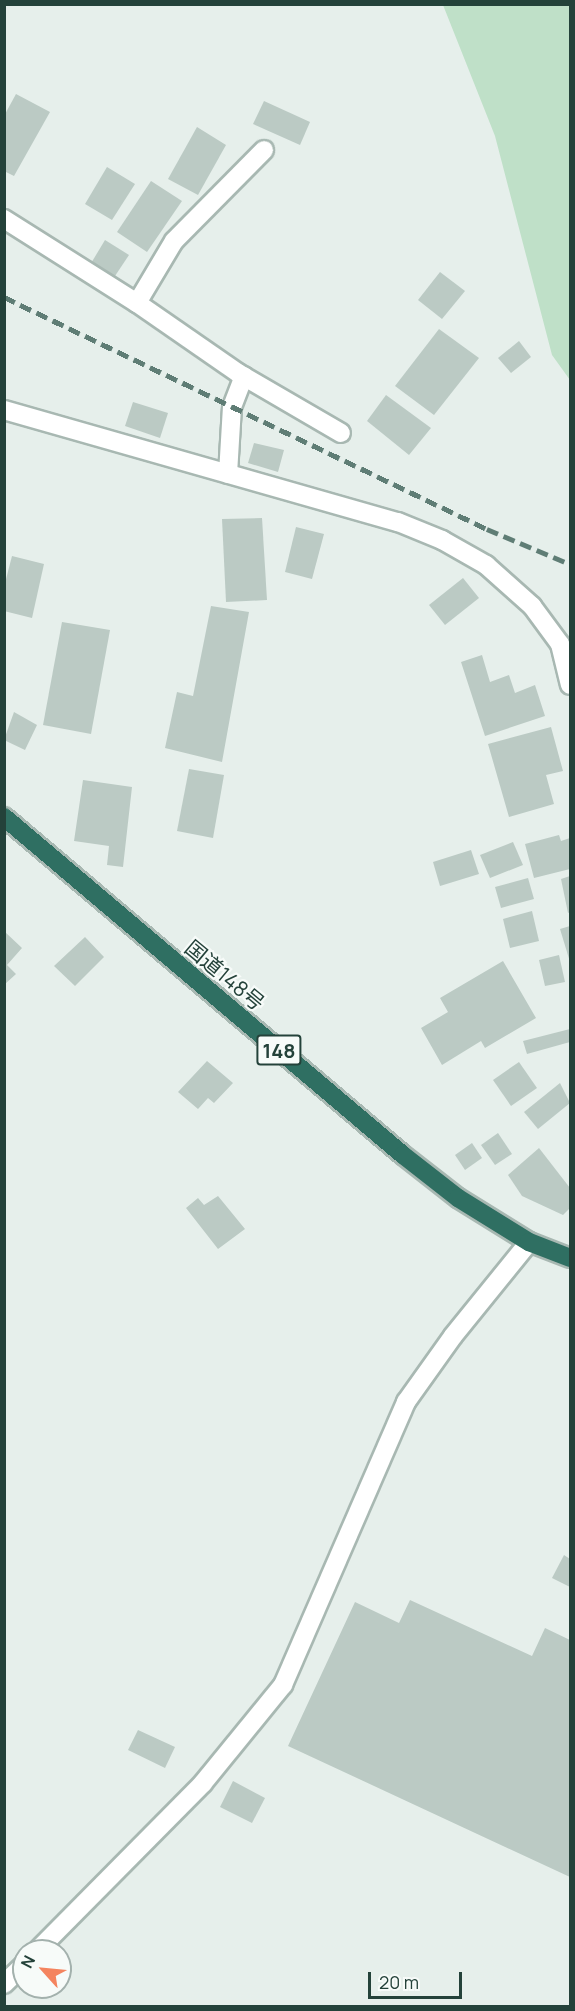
<!DOCTYPE html>
<meta charset="utf-8">
<style>
body{margin:0}
#map{position:relative;width:575px;height:2011px;overflow:hidden;background:#e6efeb;font-family:Manrope,"Noto Sans JP",sans-serif}
div>[style]{position:absolute}
[style*='--x']{left:calc(var(--x)*1px);top:calc(var(--y)*1px);width:calc(var(--w)*1px);rotate:calc(var(--a)*1deg)}
.green>*{inset:0;background:#bfe0c8}
.building>*{inset:0;background:#bbcac4}
.roads{filter:drop-shadow(2px 0 #a8b8b2) drop-shadow(-2px 0 #a8b8b2) drop-shadow(0 2px #a8b8b2) drop-shadow(0 -2px #a8b8b2)}
.minor>*{height:18px;margin:-9px;padding:0 9px;transform-origin:9px;border-radius:9px;background:#fff}
.highway>*{height:18px;margin:-9px;padding:0 9px;transform-origin:9px;border-radius:9px;background:#2f6f62}
.rail>*{height:4.5px;margin-top:-2.25px;transform-origin:0;background:repeating-linear-gradient(90deg,#5f7d75 0 12px,transparent 0 18px)}
span{translate:-50% -50%;white-space:nowrap;text-align:center;line-height:1.15;-webkit-text-stroke:4.5px #f7fbf9;paint-order:stroke}
.shield-label span{padding:2px 4px;background:#f7fbf9;border:2px solid;border-radius:4px;-webkit-text-stroke-width:0}
.shield-label{font-size:20px;color:#24423a;font-weight:700}
.street-label{font-size:21px;color:#24423a}
.frame{position:absolute;inset:0;border:6px solid #24423a;pointer-events:none}
.north{position:absolute;left:12px;top:1939px;width:60px;height:60px;box-sizing:border-box;background:#f7fbf9;border:2px solid #a3b1ad;border-radius:50%;rotate:297deg;font-size:16px;font-weight:700;line-height:24px;text-align:center;color:#24423a}
.north::after{content:'';display:block;margin:auto;width:21px;height:27px;background:#f4845f;clip-path:polygon(50% 0,100% 100%,50% 72%,0 100%)}
.scale{position:absolute;left:368px;top:1972px;width:94px;height:27px;box-sizing:border-box;border:3px solid #24423a;border-top:0;padding-left:8px;font-size:18px;line-height:21px;white-space:nowrap;color:#24423a;-webkit-text-stroke:4px #f7fbf9;paint-order:stroke}
</style>
<div id="map">
<div class="green">
<i style="clip-path:polygon(443px 5px,570px 5px,570px 380px,552px 355px,495px 136px)"></i>
</div>
<div class="building">
<i style="clip-path:polygon(16px 94px,50px 112px,14px 176px,4px 171px,4px 116px)"></i>
<i style="clip-path:polygon(264px 101px,310px 122px,300px 145px,253px 124px)"></i>
<i style="clip-path:polygon(197px 127px,226px 145px,198px 195px,168px 179px)"></i>
<i style="clip-path:polygon(107px 167px,135px 184px,112px 220px,85px 204px)"></i>
<i style="clip-path:polygon(151px 181px,182px 201px,147px 252px,117px 232px)"></i>
<i style="clip-path:polygon(105px 240px,129px 255px,113px 279px,90px 265px)"></i>
<i style="clip-path:polygon(440px 272px,465px 291px,442px 319px,418px 300px)"></i>
<i style="clip-path:polygon(439px 329px,479px 358px,434px 415px,395px 386px)"></i>
<i style="clip-path:polygon(519px 341px,531px 357px,511px 373px,498px 358px)"></i>
<i style="clip-path:polygon(386px 395px,431px 428px,409px 455px,367px 421px)"></i>
<i style="clip-path:polygon(133px 402px,168px 413px,160px 438px,125px 426px)"></i>
<i style="clip-path:polygon(254px 443px,284px 450px,278px 472px,248px 463px)"></i>
<i style="clip-path:polygon(262px 518px,267px 600px,226px 602px,222px 519px)"></i>
<i style="clip-path:polygon(296px 527px,324px 534px,312px 579px,285px 572px)"></i>
<i style="clip-path:polygon(12px 556px,44px 564px,32px 618px,4px 611px,4px 587px)"></i>
<i style="clip-path:polygon(463px 578px,479px 598px,445px 625px,429px 605px)"></i>
<i style="clip-path:polygon(211px 606px,249px 612px,222px 762px,165px 748px,177px 692px,193px 696px)"></i>
<i style="clip-path:polygon(62px 622px,110px 630px,91px 734px,43px 725px)"></i>
<i style="clip-path:polygon(482px 655px,490px 682px,509px 675px,515px 693px,535px 685px,545px 716px,485px 736px,461px 662px)"></i>
<i style="clip-path:polygon(14px 712px,37px 725px,25px 750px,4px 740px)"></i>
<i style="clip-path:polygon(551px 727px,563px 771px,546px 775px,554px 804px,509px 817px,488px 744px)"></i>
<i style="clip-path:polygon(189px 769px,224px 775px,213px 838px,177px 831px)"></i>
<i style="clip-path:polygon(83px 780px,132px 787px,123px 867px,107px 865px,109px 846px,74px 841px)"></i>
<i style="clip-path:polygon(559px 835px,561px 841px,570px 838px,570px 869px,534px 878px,525px 844px)"></i>
<i style="clip-path:polygon(513px 842px,523px 865px,490px 878px,480px 855px)"></i>
<i style="clip-path:polygon(471px 850px,479px 874px,440px 886px,433px 862px)"></i>
<i style="clip-path:polygon(570px 876px,570px 912px,568px 913px,561px 879px)"></i>
<i style="clip-path:polygon(528px 878px,534px 899px,501px 908px,495px 887px)"></i>
<i style="clip-path:polygon(532px 911px,539px 941px,510px 948px,503px 919px)"></i>
<i style="clip-path:polygon(570px 926px,570px 962px,560px 929px)"></i>
<i style="clip-path:polygon(4px 931px,22px 948px,7px 965px,16px 974px,4px 985px)"></i>
<i style="clip-path:polygon(85px 937px,104px 957px,75px 986px,54px 966px)"></i>
<i style="clip-path:polygon(559px 955px,565px 982px,545px 986px,539px 960px)"></i>
<i style="clip-path:polygon(503px 961px,536px 1018px,485px 1048px,481px 1041px,442px 1065px,421px 1028px,448px 1012px,440px 998px)"></i>
<i style="clip-path:polygon(570px 1029px,570px 1042px,527px 1054px,523px 1041px)"></i>
<i style="clip-path:polygon(207px 1061px,233px 1083px,214px 1103px,208px 1098px,198px 1109px,178px 1092px)"></i>
<i style="clip-path:polygon(519px 1062px,537px 1088px,511px 1106px,493px 1080px)"></i>
<i style="clip-path:polygon(560px 1083px,570px 1103px,538px 1129px,524px 1112px)"></i>
<i style="clip-path:polygon(498px 1133px,512px 1154px,495px 1165px,481px 1145px)"></i>
<i style="clip-path:polygon(472px 1143px,482px 1158px,465px 1170px,455px 1155px)"></i>
<i style="clip-path:polygon(539px 1148px,570px 1188px,570px 1208px,563px 1215px,522px 1196px,508px 1175px)"></i>
<i style="clip-path:polygon(218px 1196px,245px 1229px,218px 1249px,186px 1208px,198px 1198px,204px 1205px)"></i>
<i style="clip-path:polygon(564px 1555px,570px 1559px,570px 1587px,552px 1578px)"></i>
<i style="clip-path:polygon(410px 1600px,532px 1656px,545px 1628px,570px 1640px,570px 1877px,288px 1746px,355px 1602px,399px 1623px)"></i>
<i style="clip-path:polygon(138px 1730px,175px 1747px,165px 1768px,128px 1750px)"></i>
<i style="clip-path:polygon(233px 1781px,265px 1798px,252px 1823px,220px 1807px)"></i>
</div>
<div class="roads">
<div class="minor">
<i style="--x:4;--y:219;--w:157;--a:32.3"></i>
<i style="--x:137;--y:303;--w:72;--a:-59.2"></i>
<i style="--x:174;--y:241;--w:128;--a:-45.3"></i>
<i style="--x:137;--y:303;--w:123;--a:34.7"></i>
<i style="--x:238;--y:373;--w:119;--a:30.2"></i>
<i style="--x:4;--y:410;--w:410;--a:15.9"></i>
<i style="--x:398;--y:522;--w:48;--a:22.2"></i>
<i style="--x:442;--y:540;--w:51;--a:29.6"></i>
<i style="--x:486;--y:565;--w:62;--a:41.7"></i>
<i style="--x:532;--y:606;--w:47;--a:53.6"></i>
<i style="--x:560;--y:644;--w:42;--a:76.3"></i>
<i style="--x:228;--y:474;--w:67;--a:-86.6"></i>
<i style="--x:232;--y:407;--w:33;--a:-69"></i>
<i style="--x:37;--y:1951;--w:236;--a:-45.3"></i>
<i style="--x:203;--y:1783;--w:127;--a:-50.8"></i>
<i style="--x:283;--y:1685;--w:309;--a:-66.5"></i>
<i style="--x:406;--y:1402;--w:81;--a:-54.5"></i>
<i style="--x:453;--y:1336;--w:121;--a:-51"></i>
<i style="--x:4;--y:1984;--w:28;--a:-44"></i>
</div>
<div class="highway">
<i style="--x:4;--y:817;--w:523;--a:40.27"></i>
<i style="--x:403;--y:1155;--w:70;--a:38"></i>
<i style="--x:458;--y:1198;--w:84;--a:31.8"></i>
<i style="--x:529;--y:1242;--w:44;--a:21.3"></i>
</div>
</div>
<div class="rail">
<i style="--x:4;--y:297;--w:536;--a:25.66"></i>
<i style="--x:487;--y:529;--w:90;--a:22.9"></i>
</div>
<div class="shield-label">
<span style="left:279px;top:1050px">148</span>
</div>
<div class="street-label">
<span style="left:225px;top:975px;rotate:40deg">国道148号</span>
</div>
<div class="frame"></div>
<div class="north">N</div>
<div class="scale">20 m</div>
</div>
